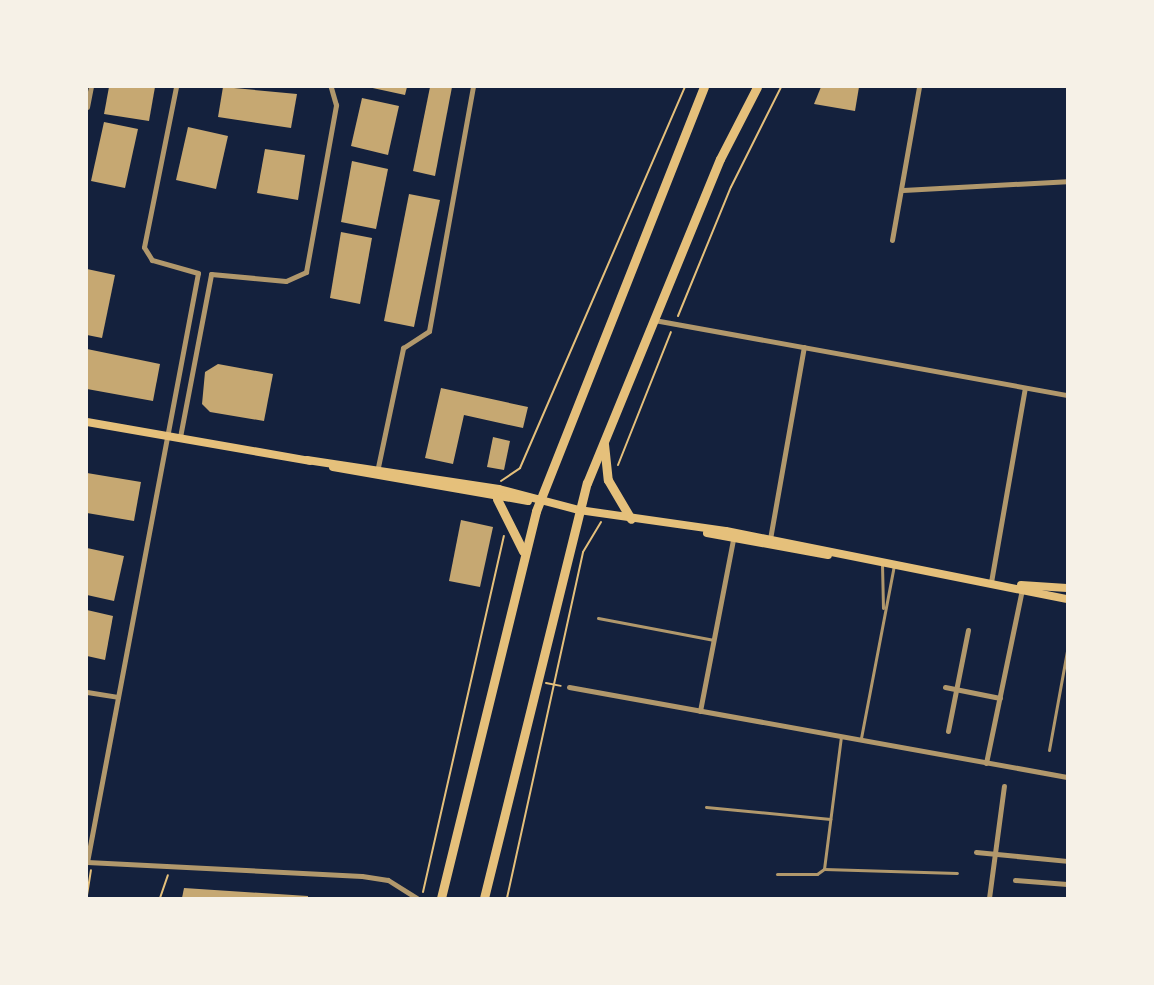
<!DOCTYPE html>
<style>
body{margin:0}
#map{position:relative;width:1154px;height:985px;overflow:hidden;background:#14213d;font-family:Ubuntu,sans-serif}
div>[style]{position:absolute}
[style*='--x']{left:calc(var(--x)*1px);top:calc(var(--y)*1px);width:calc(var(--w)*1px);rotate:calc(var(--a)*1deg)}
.building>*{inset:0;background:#c6a872}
.path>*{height:2px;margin:-1px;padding:0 1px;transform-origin:1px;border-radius:1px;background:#e5c07b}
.service>*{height:3px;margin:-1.5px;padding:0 1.5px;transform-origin:1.5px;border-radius:1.5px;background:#b1986c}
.minor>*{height:5px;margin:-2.5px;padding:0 2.5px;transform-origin:2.5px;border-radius:2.5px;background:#b1986c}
.secondary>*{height:8px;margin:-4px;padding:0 4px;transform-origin:4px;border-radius:4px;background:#e5c07b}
.trunk>*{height:9px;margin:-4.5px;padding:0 4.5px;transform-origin:4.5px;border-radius:4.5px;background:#e5c07b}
span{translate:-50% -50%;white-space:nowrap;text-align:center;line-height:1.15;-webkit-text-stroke:6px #f6f1e7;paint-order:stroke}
.frame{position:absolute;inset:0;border:88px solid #f6f1e7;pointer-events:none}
</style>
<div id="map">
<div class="building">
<i style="clip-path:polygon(109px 87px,155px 87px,149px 121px,104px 114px)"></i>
<i style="clip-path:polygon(223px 87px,297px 94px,291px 128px,218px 117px)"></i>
<i style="clip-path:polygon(368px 87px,407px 87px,405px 95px)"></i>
<i style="clip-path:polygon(430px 87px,452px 87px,435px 176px,413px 171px)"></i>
<i style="clip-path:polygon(821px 87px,859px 87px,855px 111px,814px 104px)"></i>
<i style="clip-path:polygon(362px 98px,399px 106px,388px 155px,351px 146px)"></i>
<i style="clip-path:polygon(104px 122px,138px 129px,125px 188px,91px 181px)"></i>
<i style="clip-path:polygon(188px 127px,228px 136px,216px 189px,176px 180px)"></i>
<i style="clip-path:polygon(265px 149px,305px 155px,298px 200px,257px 193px)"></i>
<i style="clip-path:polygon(352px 161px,388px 169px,376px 229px,341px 222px)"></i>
<i style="clip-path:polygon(409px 194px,440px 200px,414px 327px,384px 321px)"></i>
<i style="clip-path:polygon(341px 232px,372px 238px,360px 304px,330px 298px)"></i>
<i style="clip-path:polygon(87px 269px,115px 275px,102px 338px,87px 335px)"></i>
<i style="clip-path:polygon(87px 349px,160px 364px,153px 401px,87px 389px)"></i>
<i style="clip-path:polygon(218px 364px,273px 374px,264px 421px,210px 412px,202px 404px,205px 372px)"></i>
<i style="clip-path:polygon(441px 388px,528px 407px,523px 428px,464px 415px,453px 464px,425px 458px)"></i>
<i style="clip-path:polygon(493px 437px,510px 441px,504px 470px,487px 467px)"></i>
<i style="clip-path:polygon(87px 473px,141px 482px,134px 521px,87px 513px)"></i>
<i style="clip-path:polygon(461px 520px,493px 527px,480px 587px,449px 581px)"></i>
<i style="clip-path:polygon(87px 548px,124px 556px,114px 601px,87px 595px)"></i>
<i style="clip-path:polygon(87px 610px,113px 616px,105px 660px,87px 656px)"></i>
<i style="clip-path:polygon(184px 888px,308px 896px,308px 898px,182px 898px)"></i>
</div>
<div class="path">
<i style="--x:678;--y:316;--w:139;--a:-67.7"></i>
<i style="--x:731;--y:187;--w:112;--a:-63.4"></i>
<i style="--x:618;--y:465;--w:143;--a:-68.3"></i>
<i style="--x:501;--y:481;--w:23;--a:-34"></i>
<i style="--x:520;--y:468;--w:415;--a:-66.6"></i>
<i style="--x:546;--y:683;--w:15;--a:11"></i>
<i style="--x:423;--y:892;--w:365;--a:-77.2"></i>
<i style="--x:87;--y:895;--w:25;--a:-81"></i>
<i style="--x:160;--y:898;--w:24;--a:-71"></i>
<i style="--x:507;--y:898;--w:354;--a:-77.6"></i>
<i style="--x:583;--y:552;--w:35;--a:-59"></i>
</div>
<div class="service">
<i style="--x:882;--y:564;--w:44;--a:88.7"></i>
<i style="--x:598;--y:618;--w:118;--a:10.7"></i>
<i style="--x:861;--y:738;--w:176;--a:-79.2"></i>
<i style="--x:1049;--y:750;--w:101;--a:-79.7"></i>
<i style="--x:706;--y:807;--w:125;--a:5.5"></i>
<i style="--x:824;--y:869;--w:133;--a:1.7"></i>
<i style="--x:777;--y:874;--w:40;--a:0"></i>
<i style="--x:817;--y:874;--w:9;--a:-36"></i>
<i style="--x:824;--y:869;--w:134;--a:-82.7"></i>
</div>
<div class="minor">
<i style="--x:87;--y:107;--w:20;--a:-79"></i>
<i style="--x:903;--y:190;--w:164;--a:-3.1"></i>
<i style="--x:892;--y:240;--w:155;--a:-80"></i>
<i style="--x:654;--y:320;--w:420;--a:10.3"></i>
<i style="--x:180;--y:437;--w:166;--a:-79.2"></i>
<i style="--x:211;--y:274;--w:75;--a:5.3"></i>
<i style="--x:286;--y:281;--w:22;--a:-24"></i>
<i style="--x:306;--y:272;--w:170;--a:-79.8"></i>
<i style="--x:336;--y:105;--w:19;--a:-106"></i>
<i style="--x:378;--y:467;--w:122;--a:-78.1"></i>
<i style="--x:403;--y:348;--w:31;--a:-33"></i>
<i style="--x:429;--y:331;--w:248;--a:-79.8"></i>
<i style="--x:770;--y:539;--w:195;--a:-80"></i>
<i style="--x:991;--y:582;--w:197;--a:-80.1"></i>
<i style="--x:569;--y:687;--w:506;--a:10.24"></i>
<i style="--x:945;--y:687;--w:56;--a:11.3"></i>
<i style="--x:87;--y:692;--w:31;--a:9"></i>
<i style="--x:700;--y:711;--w:174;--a:-79.1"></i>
<i style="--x:948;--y:731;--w:103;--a:-78.8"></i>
<i style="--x:986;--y:763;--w:178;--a:-78.3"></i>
<i style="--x:976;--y:852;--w:91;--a:5.6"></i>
<i style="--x:87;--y:862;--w:599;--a:-79.33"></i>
<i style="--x:198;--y:273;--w:48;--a:-164.2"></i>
<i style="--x:152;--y:260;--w:15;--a:-122"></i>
<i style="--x:144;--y:247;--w:163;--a:-78.7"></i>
<i style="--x:87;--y:862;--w:275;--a:2.9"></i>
<i style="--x:362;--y:876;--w:26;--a:9"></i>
<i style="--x:388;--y:880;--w:34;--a:32"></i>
<i style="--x:1015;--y:880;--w:52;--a:4.4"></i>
<i style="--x:989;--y:898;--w:113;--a:-82.4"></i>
</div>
<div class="secondary">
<i style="--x:87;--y:422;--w:226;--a:9.9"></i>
<i style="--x:307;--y:460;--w:194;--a:8.6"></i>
<i style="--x:499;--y:489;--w:83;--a:14.7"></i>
<i style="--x:579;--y:510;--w:148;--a:8.1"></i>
<i style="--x:726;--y:531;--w:348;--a:11.3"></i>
<i style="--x:333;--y:467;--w:198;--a:9.9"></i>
<i style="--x:707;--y:533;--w:123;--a:10.3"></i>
<i style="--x:1021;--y:585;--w:46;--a:3.7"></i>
</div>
<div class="trunk">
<i style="--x:604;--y:444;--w:36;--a:84"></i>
<i style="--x:608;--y:480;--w:45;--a:59.5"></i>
<i style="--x:497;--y:499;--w:58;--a:63.4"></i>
<i style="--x:441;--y:898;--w:398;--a:-76.2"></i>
<i style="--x:536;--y:511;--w:456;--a:-68.4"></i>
<i style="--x:484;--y:898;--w:428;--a:-76.1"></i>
<i style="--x:587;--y:483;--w:350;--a:-67.7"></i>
<i style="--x:720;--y:159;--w:81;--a:-62.8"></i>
</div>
<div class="frame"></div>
</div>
